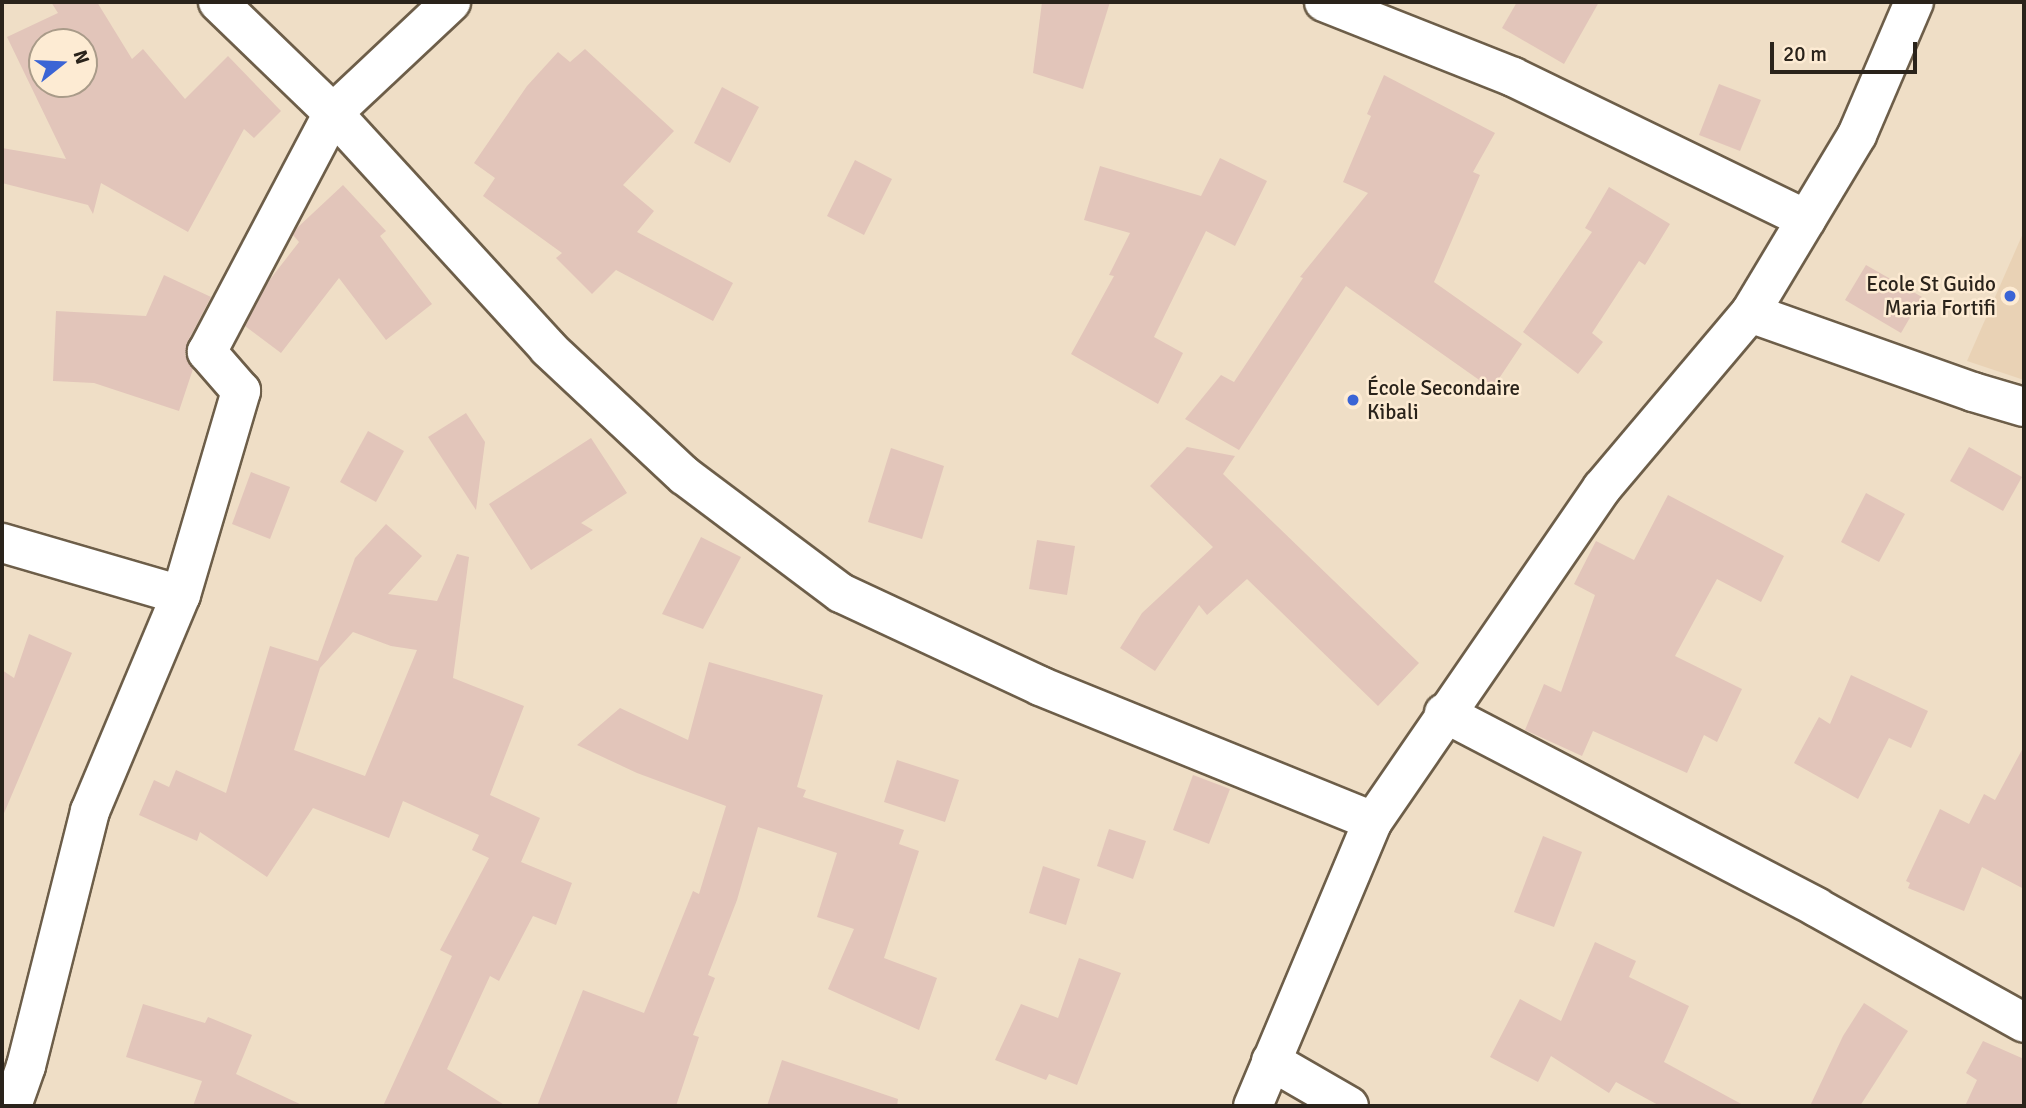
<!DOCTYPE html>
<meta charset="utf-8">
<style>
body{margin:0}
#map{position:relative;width:2026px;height:1108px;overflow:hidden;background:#efdec6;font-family:Signika,sans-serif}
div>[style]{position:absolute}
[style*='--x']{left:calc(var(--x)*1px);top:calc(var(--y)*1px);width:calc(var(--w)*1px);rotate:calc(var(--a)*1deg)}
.built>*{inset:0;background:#e9d2b5}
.building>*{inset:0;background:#e2c5ba}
.roads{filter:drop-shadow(2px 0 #6d5e49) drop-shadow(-2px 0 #6d5e49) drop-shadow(0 2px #6d5e49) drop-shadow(0 -2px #6d5e49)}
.minor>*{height:38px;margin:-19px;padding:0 19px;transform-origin:19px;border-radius:19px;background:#fff}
.dots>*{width:19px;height:19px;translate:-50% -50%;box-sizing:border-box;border:4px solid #fdebd3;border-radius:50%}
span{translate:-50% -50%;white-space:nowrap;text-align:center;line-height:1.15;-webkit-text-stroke:5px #fdebd3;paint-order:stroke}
.poi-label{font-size:21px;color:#2a231b}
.right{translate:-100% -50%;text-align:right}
.left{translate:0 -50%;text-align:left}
.frame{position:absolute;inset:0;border:4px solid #2a231b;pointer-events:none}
.north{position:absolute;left:28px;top:28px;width:70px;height:70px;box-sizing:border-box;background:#fdebd3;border:2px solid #a99b89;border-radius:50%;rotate:72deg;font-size:19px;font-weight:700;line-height:28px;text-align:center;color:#2a231b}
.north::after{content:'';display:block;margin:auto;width:24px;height:32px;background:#3b64d5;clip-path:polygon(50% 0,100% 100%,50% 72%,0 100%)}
.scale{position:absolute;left:1770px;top:42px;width:147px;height:32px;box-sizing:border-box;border:4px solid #2a231b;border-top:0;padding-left:9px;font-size:21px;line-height:24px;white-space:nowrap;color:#2a231b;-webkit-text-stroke:5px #fdebd3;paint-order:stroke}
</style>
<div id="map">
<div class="built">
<i style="clip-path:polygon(2024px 231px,2024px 380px,1967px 361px)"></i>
</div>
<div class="building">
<i style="clip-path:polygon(evenodd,51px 2px,97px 2px,132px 59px,143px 49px,185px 99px,228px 56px,281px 111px,254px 138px,244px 129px,188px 232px,101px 183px,93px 214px,88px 205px,2px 183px,2px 148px,66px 159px,7px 37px,58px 13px,51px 2px,42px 42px,84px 42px,84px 84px,42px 84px,42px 42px)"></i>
<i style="clip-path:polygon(1042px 2px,1110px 2px,1083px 89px,1033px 73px)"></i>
<i style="clip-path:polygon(1517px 2px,1599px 2px,1564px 64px,1502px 28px)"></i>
<i style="clip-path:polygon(585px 49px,674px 131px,623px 185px,654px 211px,637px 232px,733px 283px,713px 321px,616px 270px,592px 294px,556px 258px,562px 253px,483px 196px,495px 178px,474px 163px,527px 86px,558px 52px,570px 62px)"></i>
<i style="clip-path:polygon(1384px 75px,1495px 133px,1473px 172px,1480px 175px,1434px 282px,1522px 344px,1492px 389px,1346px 286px,1239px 450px,1185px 419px,1221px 375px,1234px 382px,1303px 278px,1300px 277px,1368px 193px,1343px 182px,1371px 116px,1367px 114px)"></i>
<i style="clip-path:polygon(1719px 84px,1761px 100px,1740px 151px,1699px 135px)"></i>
<i style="clip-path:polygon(722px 87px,759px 107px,730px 163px,694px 143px)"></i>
<i style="clip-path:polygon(1220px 158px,1267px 181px,1235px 246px,1206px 231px,1154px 337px,1183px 353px,1158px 404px,1071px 354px,1114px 276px,1109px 275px,1130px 233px,1084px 220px,1100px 166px,1201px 196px)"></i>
<i style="clip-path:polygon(855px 160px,892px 179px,864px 235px,827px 216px)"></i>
<i style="clip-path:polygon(343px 185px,386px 231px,380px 236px,432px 304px,386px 340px,339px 278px,281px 353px,245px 326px,268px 282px,299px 242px,293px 235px,297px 228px)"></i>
<i style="clip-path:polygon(1609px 187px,1670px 224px,1645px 265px,1639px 261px,1592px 333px,1603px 342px,1578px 374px,1523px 332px,1592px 232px,1585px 228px)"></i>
<i style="clip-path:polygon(1866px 265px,1922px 297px,1901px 333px,1845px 300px)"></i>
<i style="clip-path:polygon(164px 275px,211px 297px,187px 343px,185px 355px,193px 369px,179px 411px,94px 383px,53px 381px,56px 311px,146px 316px)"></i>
<i style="clip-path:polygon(466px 413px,485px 442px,476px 510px,428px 437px)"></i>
<i style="clip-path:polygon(368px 431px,404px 451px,376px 502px,340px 482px)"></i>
<i style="clip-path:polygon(591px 438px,627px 493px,581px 523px,593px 530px,531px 570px,489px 504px)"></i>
<i style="clip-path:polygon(1187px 447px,1235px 456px,1223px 474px,1419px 663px,1378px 706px,1247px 579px,1207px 615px,1199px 605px,1155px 671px,1120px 648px,1142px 613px,1213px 547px,1150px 486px)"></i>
<i style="clip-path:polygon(1969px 447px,2022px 477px,2003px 511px,1950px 481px)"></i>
<i style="clip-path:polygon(891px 448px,944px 466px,922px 539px,868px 522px)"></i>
<i style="clip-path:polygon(251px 472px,290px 487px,270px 539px,232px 524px)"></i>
<i style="clip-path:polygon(1866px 493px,1905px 514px,1879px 562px,1841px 542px)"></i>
<i style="clip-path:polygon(1668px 495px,1784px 556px,1761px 602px,1717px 579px,1675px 656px,1742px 689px,1717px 742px,1704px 735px,1687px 773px,1593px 731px,1582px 756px,1525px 730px,1544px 684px,1561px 692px,1595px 595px,1574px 584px,1596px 541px,1634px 560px)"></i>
<i style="clip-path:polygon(evenodd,386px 524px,422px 556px,388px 594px,437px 601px,457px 554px,469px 557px,453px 678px,524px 706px,490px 795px,540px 818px,521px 862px,572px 883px,556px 925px,533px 916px,499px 981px,490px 976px,447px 1069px,506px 1106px,383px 1106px,452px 956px,440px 950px,489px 858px,472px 850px,479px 835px,403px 801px,389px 838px,313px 808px,267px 877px,200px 832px,197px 841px,139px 815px,154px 780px,169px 787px,176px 770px,226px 793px,270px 646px,318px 661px,355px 558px,386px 524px,353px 632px,391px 646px,417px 650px,365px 776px,294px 750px,320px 668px,353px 632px)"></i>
<i style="clip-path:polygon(701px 537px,741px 557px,703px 629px,662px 614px)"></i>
<i style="clip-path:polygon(1037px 540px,1075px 546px,1067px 595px,1029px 589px)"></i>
<i style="clip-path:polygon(29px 634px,72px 653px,2px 818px,2px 670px,14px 678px)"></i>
<i style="clip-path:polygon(709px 662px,823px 695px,797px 787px,806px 790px,803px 797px,904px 830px,899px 844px,919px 851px,884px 958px,937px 978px,919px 1030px,828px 989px,854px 929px,817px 917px,837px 853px,758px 827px,737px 900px,708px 975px,715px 978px,693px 1035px,699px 1037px,676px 1106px,537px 1106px,583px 990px,644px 1013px,693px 891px,699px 894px,726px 806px,637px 773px,577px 745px,620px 708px,688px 740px)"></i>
<i style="clip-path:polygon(1851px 675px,1928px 711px,1911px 748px,1889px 738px,1858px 799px,1794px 763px,1819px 717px,1830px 724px)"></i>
<i style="clip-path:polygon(2024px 746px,2024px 889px,1982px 867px,1964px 911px,1908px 888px,1910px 883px,1906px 881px,1940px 809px,1969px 824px,1984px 794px,1995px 800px)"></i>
<i style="clip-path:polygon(897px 760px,959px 780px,945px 822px,884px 802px)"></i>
<i style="clip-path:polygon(1193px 775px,1230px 789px,1209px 844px,1173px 830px)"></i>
<i style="clip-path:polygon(1109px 829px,1146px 841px,1133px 879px,1097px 866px)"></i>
<i style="clip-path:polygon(1543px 836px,1582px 852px,1554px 927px,1514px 912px)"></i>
<i style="clip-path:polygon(1043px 866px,1080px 879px,1066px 925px,1029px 913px)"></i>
<i style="clip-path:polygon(1595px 942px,1636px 961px,1629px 977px,1689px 1006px,1664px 1062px,1745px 1106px,1660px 1106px,1616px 1082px,1609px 1093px,1551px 1056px,1538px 1082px,1490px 1057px,1520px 999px,1561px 1021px)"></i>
<i style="clip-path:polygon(1079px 958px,1121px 973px,1077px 1085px,1049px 1074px,1046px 1080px,995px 1060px,1021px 1004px,1058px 1018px)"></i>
<i style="clip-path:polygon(1864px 1003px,1908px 1031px,1860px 1106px,1810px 1106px,1843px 1036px)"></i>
<i style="clip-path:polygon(143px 1004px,205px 1023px,208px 1017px,252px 1035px,236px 1074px,304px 1106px,193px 1106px,202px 1081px,126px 1057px)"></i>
<i style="clip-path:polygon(1983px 1041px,2024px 1059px,2024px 1106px,1965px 1106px,1977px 1080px,1966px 1073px)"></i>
<i style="clip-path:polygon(782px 1060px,898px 1099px,897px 1106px,767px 1106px)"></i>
</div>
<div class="roads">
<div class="minor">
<i style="--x:218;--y:2;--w:160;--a:44"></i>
<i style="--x:333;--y:113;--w:319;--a:47.5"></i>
<i style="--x:548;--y:348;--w:187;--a:43.1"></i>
<i style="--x:685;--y:476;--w:195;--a:36.9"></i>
<i style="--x:841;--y:593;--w:220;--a:25"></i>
<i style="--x:1040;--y:686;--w:359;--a:22.1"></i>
<i style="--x:1324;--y:2;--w:203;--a:21.6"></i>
<i style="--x:1513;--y:77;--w:326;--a:25.9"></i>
<i style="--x:1750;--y:313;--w:237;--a:19.5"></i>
<i style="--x:1973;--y:392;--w:53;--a:16.4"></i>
<i style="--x:2;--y:543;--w:186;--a:16.2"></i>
<i style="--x:1444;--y:713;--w:420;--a:27.5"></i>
<i style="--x:1816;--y:907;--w:238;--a:29.1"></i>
<i style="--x:1271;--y:1061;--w:90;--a:30"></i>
<i style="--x:12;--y:1106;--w:42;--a:-70.7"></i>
<i style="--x:26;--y:1066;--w:263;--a:-75.9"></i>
<i style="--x:90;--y:811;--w:234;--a:-67.2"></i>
<i style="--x:181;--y:595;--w:213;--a:-73.6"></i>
<i style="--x:241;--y:391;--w:52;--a:-131.1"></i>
<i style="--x:207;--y:352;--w:270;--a:-62.2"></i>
<i style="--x:333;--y:113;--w:162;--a:-43.2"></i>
<i style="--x:1253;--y:1106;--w:309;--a:-67.2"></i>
<i style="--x:1373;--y:821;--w:404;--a:-55.5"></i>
<i style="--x:1602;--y:488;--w:229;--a:-49.8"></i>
<i style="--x:1750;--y:313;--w:208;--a:-59"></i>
<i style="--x:1857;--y:135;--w:145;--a:-66.8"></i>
</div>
</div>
<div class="dots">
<i style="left:2010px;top:296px;background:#3b64d5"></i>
<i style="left:1353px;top:400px;background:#3b64d5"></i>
</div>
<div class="poi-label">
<span class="right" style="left:1996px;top:296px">Ecole St Guido<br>Maria Fortifi</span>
<span class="left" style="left:1367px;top:400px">École Secondaire<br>Kibali</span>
</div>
<div class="frame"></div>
<div class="north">N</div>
<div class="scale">20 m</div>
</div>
